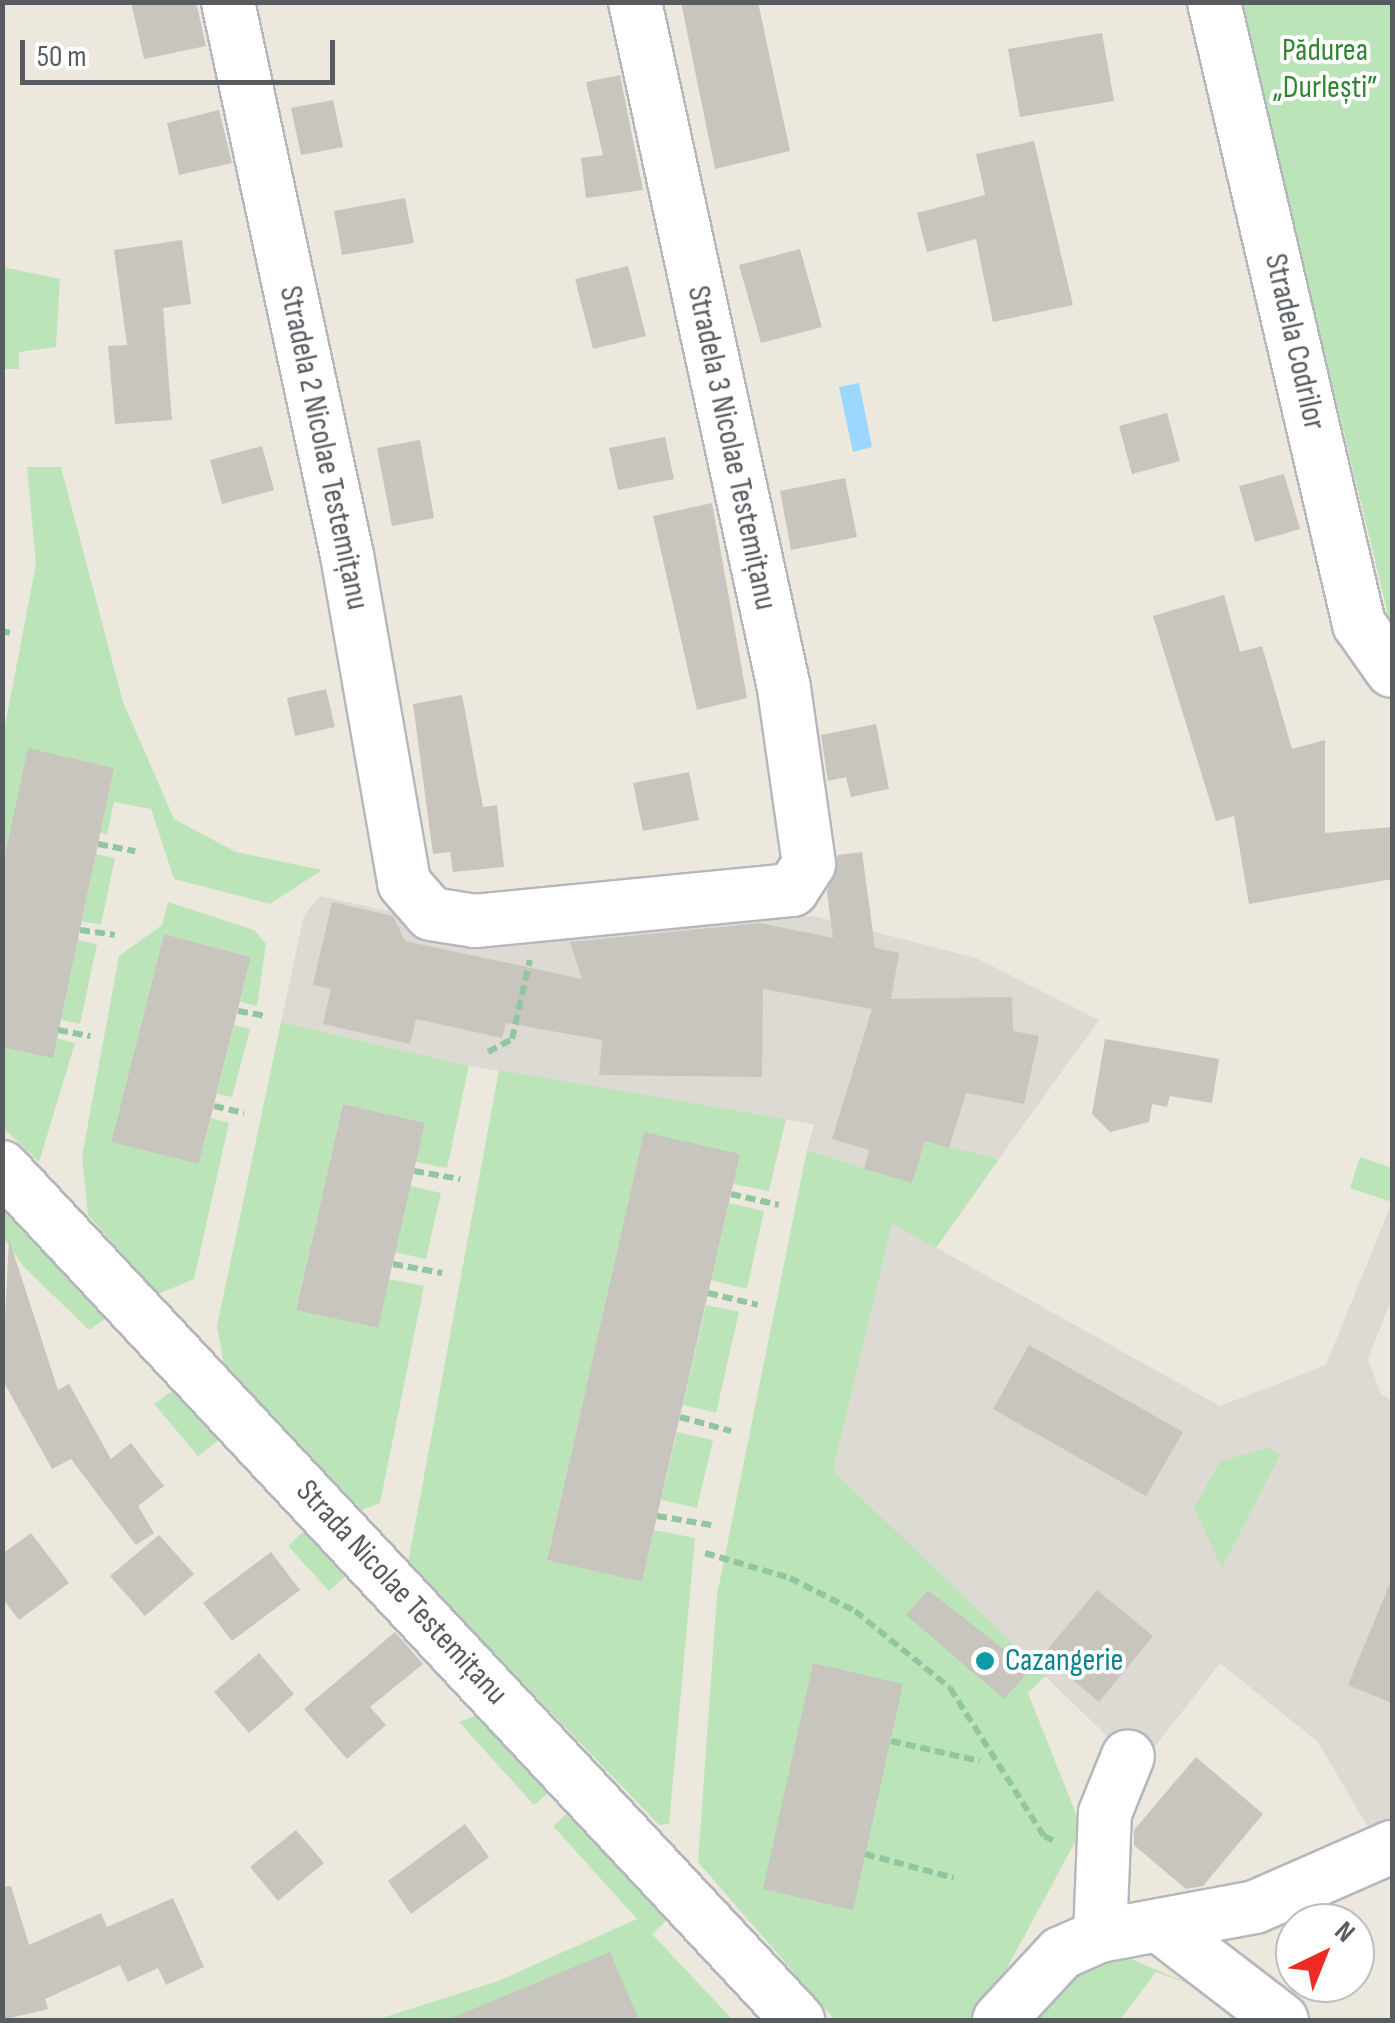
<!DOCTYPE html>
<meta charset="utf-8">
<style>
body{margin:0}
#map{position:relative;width:1395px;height:2023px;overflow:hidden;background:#ece8de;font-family:"Sofia Sans Condensed",sans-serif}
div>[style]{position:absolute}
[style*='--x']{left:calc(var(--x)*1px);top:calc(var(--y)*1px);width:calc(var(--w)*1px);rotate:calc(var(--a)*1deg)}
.industrial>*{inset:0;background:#dcdad3}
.green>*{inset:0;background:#bbe5b9}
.water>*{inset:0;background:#9bd7ff}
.building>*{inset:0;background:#c8c5be}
.path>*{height:6px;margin-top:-3px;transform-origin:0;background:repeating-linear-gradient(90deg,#92c6a0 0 10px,transparent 0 15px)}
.roads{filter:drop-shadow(2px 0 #b5b7bc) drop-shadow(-2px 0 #b5b7bc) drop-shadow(0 2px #b5b7bc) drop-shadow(0 -2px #b5b7bc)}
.minor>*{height:52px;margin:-26px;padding:0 26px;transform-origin:26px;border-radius:26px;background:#fff}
.dots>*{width:28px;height:28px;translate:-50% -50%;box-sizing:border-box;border:5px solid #fff;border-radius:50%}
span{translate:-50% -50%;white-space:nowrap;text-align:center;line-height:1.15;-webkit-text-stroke:8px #fff;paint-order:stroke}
.park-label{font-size:32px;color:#328533}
.street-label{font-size:32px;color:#585c60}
.culture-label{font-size:32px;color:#0d838f}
.left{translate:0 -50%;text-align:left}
.frame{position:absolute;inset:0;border:5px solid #585c60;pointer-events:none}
.north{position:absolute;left:1275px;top:1903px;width:100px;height:100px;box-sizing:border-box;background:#fff;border:2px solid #bcbebf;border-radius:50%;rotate:43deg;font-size:28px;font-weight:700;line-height:40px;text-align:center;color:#585c60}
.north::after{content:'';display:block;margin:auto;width:35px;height:45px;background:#ed2c23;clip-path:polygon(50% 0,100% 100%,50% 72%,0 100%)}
.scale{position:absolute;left:20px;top:40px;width:315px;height:45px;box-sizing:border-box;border:5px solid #585c60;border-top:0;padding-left:12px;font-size:30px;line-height:35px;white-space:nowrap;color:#585c60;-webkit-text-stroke:8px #fff;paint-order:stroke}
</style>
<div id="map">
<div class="industrial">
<i style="clip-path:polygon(320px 896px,411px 916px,813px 916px,976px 958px,1099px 1020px,999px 1159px,925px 1141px,912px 1183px,807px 1150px,814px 1124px,469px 1066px,281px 1022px,304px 915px)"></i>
<i style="clip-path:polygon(1392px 1202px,1392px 1298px,1368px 1359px,1381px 1394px,1392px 1400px,1392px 1817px,1369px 1829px,1318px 1742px,1220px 1663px,1139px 1767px,833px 1471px,892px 1223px,1220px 1406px,1326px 1365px)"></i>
</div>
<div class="green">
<i style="clip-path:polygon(1240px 3px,1392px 3px,1392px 631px)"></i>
<i style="clip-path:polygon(3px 267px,60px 279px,56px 347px,19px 352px,19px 369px,3px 369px)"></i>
<i style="clip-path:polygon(27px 467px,61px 467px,123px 702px,174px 819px,236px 852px,322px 870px,270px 904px,174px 879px,151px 809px,114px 802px,107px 835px,100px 832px,114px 768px,29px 749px,3px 869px,3px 736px,36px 564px)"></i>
<i style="clip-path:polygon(96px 854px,115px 858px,101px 925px,82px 921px)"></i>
<i style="clip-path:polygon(168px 902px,254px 930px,266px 944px,257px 1006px,240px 1002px,251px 957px,164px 934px,111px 1141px,199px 1164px,211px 1118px,229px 1123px,194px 1279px,158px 1294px,88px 1215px,82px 1156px,119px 956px,162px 925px)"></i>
<i style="clip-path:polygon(78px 940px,97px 944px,80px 1024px,61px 1020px)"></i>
<i style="clip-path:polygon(281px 1022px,469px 1066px,447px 1168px,416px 1162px,424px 1123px,343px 1104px,296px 1309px,377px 1328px,389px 1279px,424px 1286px,380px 1503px,362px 1510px,224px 1365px,217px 1326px)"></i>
<i style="clip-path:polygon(234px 1025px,250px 1029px,232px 1097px,217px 1094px)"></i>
<i style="clip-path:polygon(56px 1038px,75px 1043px,39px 1162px,3px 1128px,3px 1047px)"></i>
<i style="clip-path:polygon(499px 1070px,786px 1119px,769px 1191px,733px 1184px,739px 1154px,644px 1133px,547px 1559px,642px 1582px,654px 1530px,695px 1538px,669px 1824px,659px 1825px,408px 1563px)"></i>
<i style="clip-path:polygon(925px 1141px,999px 1159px,936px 1248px,892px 1224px,833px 1471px,1046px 1675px,1028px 1693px,1082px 1829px,979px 2020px,835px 2020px,698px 1862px,717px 1595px,807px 1150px,912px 1183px)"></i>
<i style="clip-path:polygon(1360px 1157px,1392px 1168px,1392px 1202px,1350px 1188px)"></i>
<i style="clip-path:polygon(410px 1186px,441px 1193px,426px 1259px,395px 1252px)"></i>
<i style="clip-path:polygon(2px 1198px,111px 1315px,89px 1330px,23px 1266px,3px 1237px)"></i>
<i style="clip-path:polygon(729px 1203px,764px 1211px,747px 1289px,711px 1280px)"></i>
<i style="clip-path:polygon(706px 1305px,739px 1312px,716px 1413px,683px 1405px)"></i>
<i style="clip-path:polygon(179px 1386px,224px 1436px,198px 1456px,154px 1404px)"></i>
<i style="clip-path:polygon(677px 1432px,713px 1440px,697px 1508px,661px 1500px)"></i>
<i style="clip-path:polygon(1269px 1447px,1280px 1455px,1222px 1568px,1194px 1507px,1220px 1462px)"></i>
<i style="clip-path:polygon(309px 1526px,350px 1572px,329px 1591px,288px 1546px)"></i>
<i style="clip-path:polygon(480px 1714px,552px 1790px,534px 1805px,459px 1722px)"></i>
<i style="clip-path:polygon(571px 1810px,671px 1916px,652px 1934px,733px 2020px,376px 2020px,498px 1981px,637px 1919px,553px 1826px)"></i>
<i style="clip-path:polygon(1119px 1954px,1200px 1988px,1156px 1972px,1120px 2020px,1021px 2020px,1049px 1982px)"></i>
</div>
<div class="water">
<i style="clip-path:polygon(859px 383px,872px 447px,853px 452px,839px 387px)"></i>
</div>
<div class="building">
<i style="clip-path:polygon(131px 2px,196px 2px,206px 46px,144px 59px)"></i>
<i style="clip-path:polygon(681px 2px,758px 2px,790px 151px,715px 169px)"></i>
<i style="clip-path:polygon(1102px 33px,1114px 101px,1020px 117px,1008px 49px)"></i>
<i style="clip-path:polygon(620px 75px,643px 190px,586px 198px,581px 158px,603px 155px,586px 82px)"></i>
<i style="clip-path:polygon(333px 100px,343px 147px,301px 155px,291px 108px)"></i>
<i style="clip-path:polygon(219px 110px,232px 163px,179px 175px,167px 123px)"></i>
<i style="clip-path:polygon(1034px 141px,1073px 305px,993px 322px,976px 239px,927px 252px,917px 213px,985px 195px,976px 154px)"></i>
<i style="clip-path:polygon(405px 198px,414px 243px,342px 255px,334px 211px)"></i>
<i style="clip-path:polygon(182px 240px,191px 304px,163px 308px,172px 420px,115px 424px,108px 346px,127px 345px,114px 250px)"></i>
<i style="clip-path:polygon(800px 249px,822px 327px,761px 343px,739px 265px)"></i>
<i style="clip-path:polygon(628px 266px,646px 336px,593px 349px,575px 279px)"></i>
<i style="clip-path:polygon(1167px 413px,1180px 461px,1132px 474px,1119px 426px)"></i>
<i style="clip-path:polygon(665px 437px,674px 479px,618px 490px,609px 448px)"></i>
<i style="clip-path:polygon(420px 440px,434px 518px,392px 526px,377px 448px)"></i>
<i style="clip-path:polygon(262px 446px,274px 490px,222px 504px,210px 460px)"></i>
<i style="clip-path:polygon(1284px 474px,1300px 529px,1255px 542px,1239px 486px)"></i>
<i style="clip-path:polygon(845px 478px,857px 537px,791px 550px,780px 491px)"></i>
<i style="clip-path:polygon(712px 503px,747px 698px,697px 710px,653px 516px)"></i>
<i style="clip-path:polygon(1224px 595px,1240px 652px,1262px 646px,1292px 749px,1325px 740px,1325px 833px,1392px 827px,1392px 879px,1249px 904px,1234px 816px,1216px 821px,1153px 616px)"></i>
<i style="clip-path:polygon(326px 689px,335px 727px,295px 736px,287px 698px)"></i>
<i style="clip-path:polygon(462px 695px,483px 807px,497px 805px,504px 867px,453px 872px,450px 852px,433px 854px,413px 704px)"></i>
<i style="clip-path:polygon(876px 724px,889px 789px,851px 797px,846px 777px,828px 781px,821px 735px)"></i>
<i style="clip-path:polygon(28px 748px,114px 768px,53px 1058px,2px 1047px,2px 869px)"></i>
<i style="clip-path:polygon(689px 772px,699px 820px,643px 831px,633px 783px)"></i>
<i style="clip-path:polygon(862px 852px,875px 948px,899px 953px,891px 999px,1012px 997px,1013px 1031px,1039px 1036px,1024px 1104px,966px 1093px,949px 1148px,925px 1141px,912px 1183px,864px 1169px,869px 1150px,832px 1139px,872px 1009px,763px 989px,762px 1077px,599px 1075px,602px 1040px,506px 1023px,502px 1038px,416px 1019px,410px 1044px,323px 1024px,331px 989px,313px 985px,332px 902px,393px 916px,405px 941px,582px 979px,570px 942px,760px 923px,833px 938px,827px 892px,838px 855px)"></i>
<i style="clip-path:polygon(164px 934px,251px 957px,199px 1164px,111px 1142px)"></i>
<i style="clip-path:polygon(1105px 1039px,1219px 1059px,1212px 1103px,1170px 1096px,1167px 1107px,1152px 1104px,1149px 1122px,1110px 1132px,1092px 1114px)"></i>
<i style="clip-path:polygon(343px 1104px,425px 1123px,378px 1328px,296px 1310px)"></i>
<i style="clip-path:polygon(644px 1132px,740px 1154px,642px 1582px,547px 1560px)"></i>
<i style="clip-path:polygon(9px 1239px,58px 1390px,69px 1384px,111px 1459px,131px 1443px,164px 1486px,138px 1506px,154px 1533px,136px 1545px,71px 1459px,52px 1469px,2px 1379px)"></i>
<i style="clip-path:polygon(1029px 1345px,1183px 1432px,1146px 1496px,993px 1409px)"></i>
<i style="clip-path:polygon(31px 1533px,69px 1583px,19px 1620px,2px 1598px,2px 1554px)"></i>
<i style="clip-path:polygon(159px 1535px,194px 1574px,145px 1616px,110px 1576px)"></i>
<i style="clip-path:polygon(271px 1552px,300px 1590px,232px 1641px,203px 1603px)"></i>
<i style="clip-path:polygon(1392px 1578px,1392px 1703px,1348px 1685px)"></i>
<i style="clip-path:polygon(928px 1590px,1030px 1670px,1004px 1699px,906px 1615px)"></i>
<i style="clip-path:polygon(1097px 1590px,1153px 1636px,1099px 1702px,1043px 1655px)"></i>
<i style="clip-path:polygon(395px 1632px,423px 1664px,370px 1707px,386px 1725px,347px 1759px,304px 1709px)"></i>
<i style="clip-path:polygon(259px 1653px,294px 1694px,249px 1733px,214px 1692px)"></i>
<i style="clip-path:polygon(813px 1663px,903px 1684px,853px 1910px,763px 1889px)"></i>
<i style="clip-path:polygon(1196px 1757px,1263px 1814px,1203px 1886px,1186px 1889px,1134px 1845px,1134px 1830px)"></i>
<i style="clip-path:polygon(465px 1824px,489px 1857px,411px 1914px,388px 1881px)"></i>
<i style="clip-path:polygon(296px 1830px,324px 1863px,278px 1901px,250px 1867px)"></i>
<i style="clip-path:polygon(11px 1886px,29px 1945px,101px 1913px,107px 1927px,173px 1898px,204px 1967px,166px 1985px,158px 1968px,128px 1982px,120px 1965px,45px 1999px,48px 2009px,2px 2020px,2px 1887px)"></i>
<i style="clip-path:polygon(610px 1952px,639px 2020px,447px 2020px)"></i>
</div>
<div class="path">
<i style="--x:2;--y:631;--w:8;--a:14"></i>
<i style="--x:98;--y:844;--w:38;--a:11"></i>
<i style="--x:80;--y:930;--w:35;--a:8"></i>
<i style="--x:238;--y:1011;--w:27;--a:10"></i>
<i style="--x:58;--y:1030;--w:33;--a:11"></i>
<i style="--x:488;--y:1052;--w:27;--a:-28"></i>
<i style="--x:512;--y:1039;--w:81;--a:-77.2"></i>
<i style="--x:214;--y:1106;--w:31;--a:13"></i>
<i style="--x:414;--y:1171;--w:47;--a:9.9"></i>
<i style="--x:731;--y:1194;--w:49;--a:12.9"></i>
<i style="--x:393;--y:1264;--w:50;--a:10.4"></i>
<i style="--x:708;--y:1293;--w:51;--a:13.5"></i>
<i style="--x:680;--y:1417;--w:53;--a:15.4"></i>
<i style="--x:657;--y:1516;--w:55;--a:9.5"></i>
<i style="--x:705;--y:1553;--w:89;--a:16.4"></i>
<i style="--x:790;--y:1578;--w:73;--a:26.9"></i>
<i style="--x:855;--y:1611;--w:122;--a:39"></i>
<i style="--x:950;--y:1688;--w:175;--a:57.6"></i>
<i style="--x:1044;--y:1836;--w:14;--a:25"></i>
<i style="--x:891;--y:1741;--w:91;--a:12.7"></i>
<i style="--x:865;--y:1854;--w:92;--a:15.1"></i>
</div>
<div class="roads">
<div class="minor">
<i style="--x:228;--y:2;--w:566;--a:77.86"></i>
<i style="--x:347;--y:555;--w:333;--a:80.1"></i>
<i style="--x:404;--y:883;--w:41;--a:48.9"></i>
<i style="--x:431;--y:914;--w:45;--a:9"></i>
<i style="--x:475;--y:921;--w:319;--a:-5.6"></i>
<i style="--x:792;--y:890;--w:31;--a:-57"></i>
<i style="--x:809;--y:864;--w:178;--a:-98.1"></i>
<i style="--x:784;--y:688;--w:702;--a:-102.25"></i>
<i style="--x:1214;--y:2;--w:639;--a:76.88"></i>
<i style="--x:1359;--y:624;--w:57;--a:54.9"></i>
<i style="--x:2;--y:1167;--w:1167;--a:46.98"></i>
<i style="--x:1162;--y:1928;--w:151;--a:37.5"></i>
<i style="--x:1100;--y:1936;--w:123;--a:-87.7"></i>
<i style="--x:1105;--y:1813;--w:61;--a:-68"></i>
<i style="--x:999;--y:2020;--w:91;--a:-47.2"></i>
<i style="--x:1061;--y:1953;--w:43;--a:-23.6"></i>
<i style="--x:1100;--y:1936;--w:158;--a:-10.6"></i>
<i style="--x:1255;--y:1907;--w:150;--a:-23.7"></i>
</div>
</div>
<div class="dots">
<i style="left:985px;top:1661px;background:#0f9aa8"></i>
</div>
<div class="park-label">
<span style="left:1325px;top:70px">Pădurea<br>„Durlești”</span>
</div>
<div class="street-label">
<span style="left:1294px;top:342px;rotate:77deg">Stradela Codrilor</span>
<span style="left:323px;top:448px;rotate:78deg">Stradela 2 Nicolae Testemițanu</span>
<span style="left:731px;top:448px;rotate:78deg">Stradela 3 Nicolae Testemițanu</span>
<span style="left:401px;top:1593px;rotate:47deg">Strada Nicolae Testemițanu</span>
</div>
<div class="culture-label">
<span class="left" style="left:1005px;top:1661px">Cazangerie</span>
</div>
<div class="frame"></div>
<div class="north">N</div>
<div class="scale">50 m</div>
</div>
